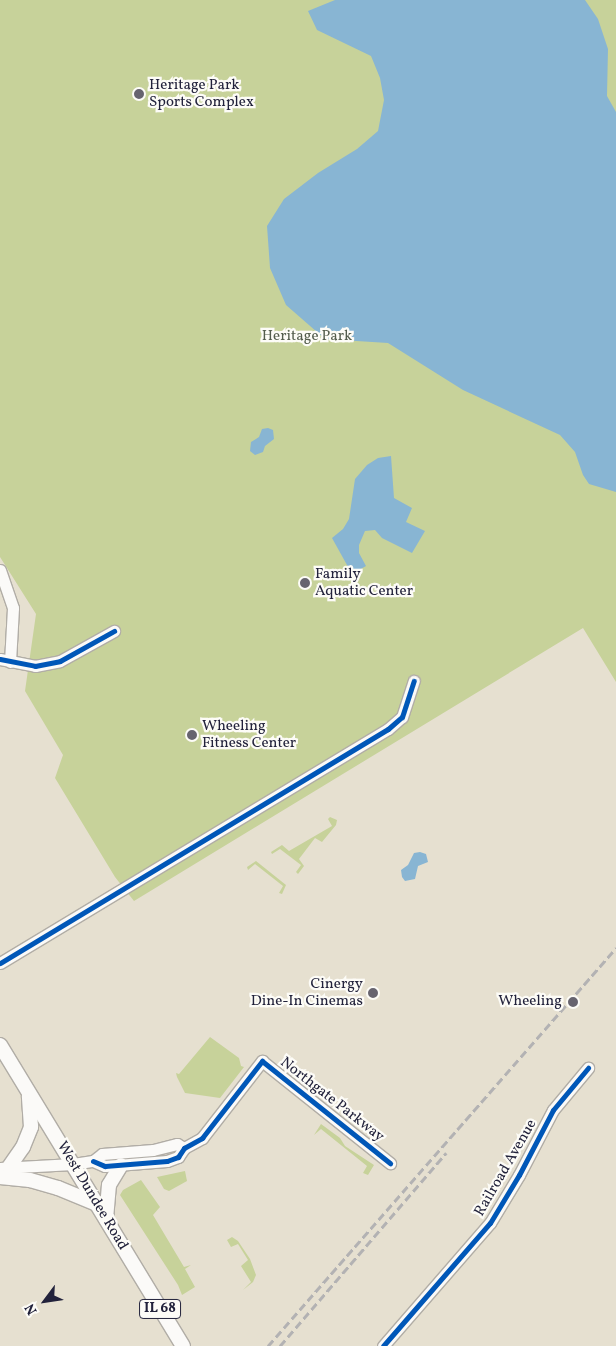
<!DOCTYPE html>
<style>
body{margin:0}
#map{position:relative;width:616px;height:1346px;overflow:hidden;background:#e6e0d0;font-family:Vollkorn,serif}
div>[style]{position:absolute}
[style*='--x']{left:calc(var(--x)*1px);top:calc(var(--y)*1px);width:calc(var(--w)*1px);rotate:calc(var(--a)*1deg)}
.green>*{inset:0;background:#c7d29a}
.water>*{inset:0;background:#88b5d3}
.roads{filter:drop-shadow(1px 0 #b1ada6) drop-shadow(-1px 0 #b1ada6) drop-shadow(0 1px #b1ada6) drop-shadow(0 -1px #b1ada6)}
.minor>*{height:11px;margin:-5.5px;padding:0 5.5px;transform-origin:5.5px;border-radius:5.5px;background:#fbfaf8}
.major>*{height:14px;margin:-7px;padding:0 7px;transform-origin:7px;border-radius:7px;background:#fbfaf8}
.rail>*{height:3px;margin-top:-1.5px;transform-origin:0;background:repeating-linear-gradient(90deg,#b3b2b3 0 8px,transparent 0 12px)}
.cycleway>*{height:5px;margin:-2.5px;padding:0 2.5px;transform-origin:2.5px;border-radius:2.5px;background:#0057b8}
.dots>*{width:14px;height:14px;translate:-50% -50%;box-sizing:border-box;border:2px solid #fdfcf7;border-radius:50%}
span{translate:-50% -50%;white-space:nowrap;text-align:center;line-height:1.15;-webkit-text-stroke:4.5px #fdfcf7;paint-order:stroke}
.shield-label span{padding:1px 4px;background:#fdfcf7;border:1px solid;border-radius:4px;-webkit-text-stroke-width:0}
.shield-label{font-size:14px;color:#22223b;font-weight:700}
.poi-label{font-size:15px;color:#22223b}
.left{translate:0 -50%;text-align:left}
.right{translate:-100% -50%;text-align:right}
.park-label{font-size:15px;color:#535c4c}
.street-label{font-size:15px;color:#22223b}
.north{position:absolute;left:20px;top:1276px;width:50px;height:50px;-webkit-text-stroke:4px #fdfcf7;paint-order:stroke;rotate:239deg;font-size:14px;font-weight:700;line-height:20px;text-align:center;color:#22223b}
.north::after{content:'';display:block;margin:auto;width:18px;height:22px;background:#22223b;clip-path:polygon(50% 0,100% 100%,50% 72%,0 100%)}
</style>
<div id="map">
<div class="green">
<i style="clip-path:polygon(0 0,616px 0,616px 682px,583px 628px,134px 901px,115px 877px,55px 778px,63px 755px,25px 691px,36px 614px,0 557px)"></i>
<i style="clip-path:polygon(330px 817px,337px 820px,336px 825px,322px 842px,315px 838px,299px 859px,304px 866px,298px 874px,296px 872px,301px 865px,280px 849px,272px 854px,271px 852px,282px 845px,289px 851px,332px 826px,328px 819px)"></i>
<i style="clip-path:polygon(256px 861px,286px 885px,282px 894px,279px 893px,283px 886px,255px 864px,248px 870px,247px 867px)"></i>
<i style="clip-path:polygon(210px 1037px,239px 1058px,241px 1066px,244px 1067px,220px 1098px,185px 1093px,177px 1077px,176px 1073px,179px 1074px)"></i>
<i style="clip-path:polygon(321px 1124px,340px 1138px,345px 1146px,374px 1165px,368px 1175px,363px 1173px,367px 1166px,321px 1129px,314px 1135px)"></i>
<i style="clip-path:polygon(185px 1171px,187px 1181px,169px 1191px,164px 1189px,157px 1177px)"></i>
<i style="clip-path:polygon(141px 1180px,160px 1207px,153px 1215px,184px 1267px,191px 1265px,185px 1269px,195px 1287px,182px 1295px,178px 1285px,120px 1195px,123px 1190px)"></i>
<i style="clip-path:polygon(232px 1237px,238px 1241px,250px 1259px,256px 1275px,253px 1282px,243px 1290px,251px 1282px,241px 1266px,248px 1260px,238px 1244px,231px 1247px,227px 1240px)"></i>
</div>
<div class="water">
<i style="clip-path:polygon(335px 0,585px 0,598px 19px,608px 49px,607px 96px,616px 112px,616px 492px,589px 484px,583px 475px,575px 452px,560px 435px,463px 390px,388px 343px,325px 339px,286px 305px,270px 268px,267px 226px,284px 199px,318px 173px,357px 149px,378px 131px,384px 100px,380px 78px,371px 56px,317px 30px,308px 11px)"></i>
<i style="clip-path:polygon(268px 428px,273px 430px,274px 439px,265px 446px,263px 452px,255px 455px,250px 451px,251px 442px,259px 437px,262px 429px)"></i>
<i style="clip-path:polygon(391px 456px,394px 498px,412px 508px,406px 522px,425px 531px,412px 553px,382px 538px,375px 530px,365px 531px,359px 545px,359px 553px,366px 566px,352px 574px,332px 538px,343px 529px,349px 519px,355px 479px,367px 465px,378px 458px)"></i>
<i style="clip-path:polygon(420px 852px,426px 854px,428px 862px,418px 866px,415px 879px,405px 881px,402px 877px,401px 870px,408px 865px,414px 853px)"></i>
</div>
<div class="roads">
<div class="minor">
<i style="--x:0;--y:570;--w:40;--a:71.1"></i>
<i style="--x:13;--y:608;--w:54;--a:93.2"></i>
<i style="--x:0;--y:659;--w:36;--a:11"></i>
<i style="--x:35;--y:666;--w:25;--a:-11"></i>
<i style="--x:60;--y:661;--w:62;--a:-29.1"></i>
<i style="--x:0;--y:963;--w:453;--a:-31.1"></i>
<i style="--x:388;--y:729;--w:18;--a:-41"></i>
<i style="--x:402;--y:717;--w:38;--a:-72"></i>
<i style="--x:93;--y:1161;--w:13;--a:23"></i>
<i style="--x:105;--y:1166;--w:62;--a:-4.6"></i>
<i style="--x:167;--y:1161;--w:12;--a:-20"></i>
<i style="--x:178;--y:1157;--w:11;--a:-56"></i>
<i style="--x:184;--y:1148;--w:21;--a:-29"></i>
<i style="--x:202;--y:1138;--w:98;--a:-52.1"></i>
<i style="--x:262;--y:1061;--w:164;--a:38.6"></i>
<i style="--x:0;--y:1168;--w:73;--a:-3.1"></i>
<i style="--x:73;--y:1164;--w:20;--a:-9"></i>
<i style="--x:93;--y:1161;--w:11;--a:-38"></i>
<i style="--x:102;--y:1154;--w:51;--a:-4.5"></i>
<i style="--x:153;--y:1150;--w:25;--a:-14"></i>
<i style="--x:177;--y:1144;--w:8;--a:30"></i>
<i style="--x:383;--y:1346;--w:163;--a:-49"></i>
<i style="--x:490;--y:1223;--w:56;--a:-58.9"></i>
<i style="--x:519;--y:1175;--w:73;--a:-62.4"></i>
<i style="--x:553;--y:1110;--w:55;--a:-50.2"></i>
</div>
<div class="major">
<i style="--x:0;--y:1045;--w:352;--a:58.7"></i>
<i style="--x:9;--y:1167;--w:24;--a:-55"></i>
<i style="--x:23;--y:1147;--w:22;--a:-68"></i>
<i style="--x:31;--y:1127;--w:31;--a:-94"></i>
<i style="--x:0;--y:1177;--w:30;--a:6"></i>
<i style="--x:30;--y:1180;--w:29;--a:16"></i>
<i style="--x:58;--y:1188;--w:42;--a:22.3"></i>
<i style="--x:106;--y:1219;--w:34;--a:-85"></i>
<i style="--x:109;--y:1185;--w:23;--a:-59"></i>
</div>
</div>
<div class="rail">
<i style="--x:268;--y:1346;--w:529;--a:-48.83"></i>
<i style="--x:280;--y:1346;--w:255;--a:-49.3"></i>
</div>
<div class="cycleway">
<i style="--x:0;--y:659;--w:36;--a:11"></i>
<i style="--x:35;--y:666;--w:25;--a:-11"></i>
<i style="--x:60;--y:661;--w:62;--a:-29.1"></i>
<i style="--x:0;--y:963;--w:453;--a:-31.1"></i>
<i style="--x:388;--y:729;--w:18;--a:-41"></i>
<i style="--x:402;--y:717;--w:38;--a:-72"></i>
<i style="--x:93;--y:1161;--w:13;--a:23"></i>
<i style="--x:105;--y:1166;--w:62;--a:-4.6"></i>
<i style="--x:167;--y:1161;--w:12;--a:-20"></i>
<i style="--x:178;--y:1157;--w:11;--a:-56"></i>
<i style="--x:184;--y:1148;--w:21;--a:-29"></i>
<i style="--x:202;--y:1138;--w:98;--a:-52.1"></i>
<i style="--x:262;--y:1061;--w:164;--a:38.6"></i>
<i style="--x:383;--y:1346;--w:163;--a:-49"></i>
<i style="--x:490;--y:1223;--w:56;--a:-58.9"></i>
<i style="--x:519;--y:1175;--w:73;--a:-62.4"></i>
<i style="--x:553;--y:1110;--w:55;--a:-50.2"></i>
</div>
<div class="dots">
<i style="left:139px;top:94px;background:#67646f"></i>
<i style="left:305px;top:583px;background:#67646f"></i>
<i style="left:192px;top:735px;background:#67646f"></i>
<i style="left:373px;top:993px;background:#67646f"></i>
<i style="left:573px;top:1002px;background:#67646f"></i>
</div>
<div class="shield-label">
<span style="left:160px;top:1309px">IL 68</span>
</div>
<div class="poi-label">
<span class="left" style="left:149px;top:94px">Heritage Park<br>Sports Complex</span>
<span class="left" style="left:315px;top:583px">Family<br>Aquatic Center</span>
<span class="left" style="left:202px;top:735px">Wheeling<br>Fitness Center</span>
<span class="right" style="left:363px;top:993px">Cinergy<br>Dine-In Cinemas</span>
<span class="right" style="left:562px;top:1002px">Wheeling</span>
</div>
<div class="park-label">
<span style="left:307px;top:337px">Heritage Park</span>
</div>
<div class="street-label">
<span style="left:332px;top:1100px;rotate:38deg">Northgate Parkway</span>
<span style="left:506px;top:1168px;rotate:-60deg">Railroad Avenue</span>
<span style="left:92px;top:1196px;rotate:59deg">West Dundee Road</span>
</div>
<div class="north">N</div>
</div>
